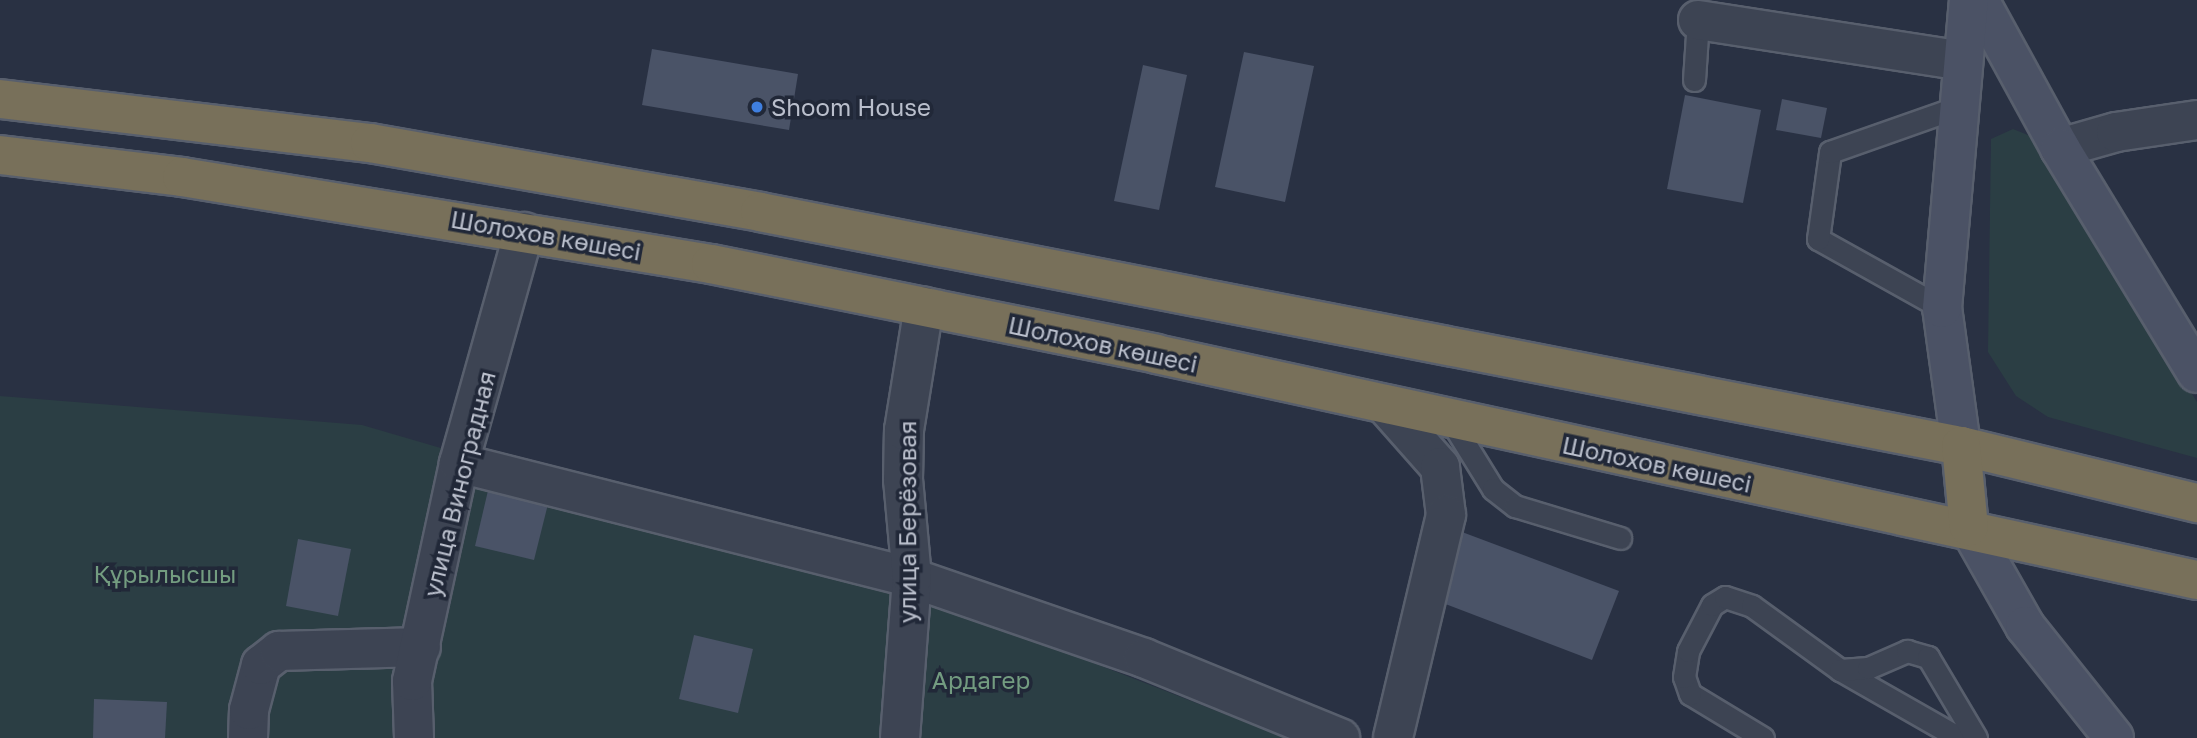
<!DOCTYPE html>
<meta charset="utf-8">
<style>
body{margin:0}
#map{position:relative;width:2197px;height:738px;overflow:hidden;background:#293143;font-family:"Golos Text",sans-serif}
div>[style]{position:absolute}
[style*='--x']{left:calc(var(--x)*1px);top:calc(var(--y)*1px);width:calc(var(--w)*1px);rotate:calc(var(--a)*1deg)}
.green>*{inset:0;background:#2b3e44}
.building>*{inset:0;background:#4a5367}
.roads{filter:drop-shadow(2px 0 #585f6d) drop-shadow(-2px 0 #585f6d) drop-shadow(0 2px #585f6d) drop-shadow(0 -2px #585f6d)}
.lane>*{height:21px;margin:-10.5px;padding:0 10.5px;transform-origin:10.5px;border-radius:10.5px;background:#3d4453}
.street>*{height:38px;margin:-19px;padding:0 19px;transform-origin:19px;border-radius:19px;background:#3d4453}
.secondary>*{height:38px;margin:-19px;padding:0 19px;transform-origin:19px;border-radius:19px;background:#4b5265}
.highway>*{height:38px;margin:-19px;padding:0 19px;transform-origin:19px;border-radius:19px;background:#78705a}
.dots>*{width:19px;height:19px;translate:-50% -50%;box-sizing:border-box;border:4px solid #212838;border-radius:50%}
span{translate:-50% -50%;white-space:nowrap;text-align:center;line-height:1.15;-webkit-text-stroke:7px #212838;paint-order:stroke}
.poi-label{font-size:24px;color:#babfcc}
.left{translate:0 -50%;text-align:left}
.street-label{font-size:24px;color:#babfcc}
.park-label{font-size:24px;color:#739c80}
</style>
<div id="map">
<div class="green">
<i style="clip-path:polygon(2013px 129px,2035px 138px,2197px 402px,2197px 458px,2048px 417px,2016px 396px,1988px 352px,1991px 139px)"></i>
<i style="clip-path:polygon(0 396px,362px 425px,842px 565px,1286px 738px,0 738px)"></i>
</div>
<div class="building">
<i style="clip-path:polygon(652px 49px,798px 74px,789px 130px,642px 105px)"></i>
<i style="clip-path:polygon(1244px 52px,1314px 66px,1285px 202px,1215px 187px)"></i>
<i style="clip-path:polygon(1143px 65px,1187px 75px,1159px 210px,1114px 201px)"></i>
<i style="clip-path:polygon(1685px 95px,1761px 110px,1743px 203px,1667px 189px)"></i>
<i style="clip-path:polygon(1782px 99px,1827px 108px,1821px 138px,1776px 130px)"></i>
<i style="clip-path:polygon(490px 482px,550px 496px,534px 560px,475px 546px)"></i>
<i style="clip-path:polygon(1462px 532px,1619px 591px,1592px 660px,1435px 600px)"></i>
<i style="clip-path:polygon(298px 539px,351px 549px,338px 616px,286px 606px)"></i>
<i style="clip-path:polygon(694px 635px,753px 649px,738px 713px,679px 699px)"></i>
<i style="clip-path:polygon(94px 699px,167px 702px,165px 738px,93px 738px)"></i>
</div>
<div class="roads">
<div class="lane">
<i style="--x:1694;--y:80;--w:60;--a:-86.2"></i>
<i style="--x:1942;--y:308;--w:142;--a:-150.9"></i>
<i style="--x:1818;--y:239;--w:88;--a:-82.1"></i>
<i style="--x:1830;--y:152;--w:136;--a:-19.4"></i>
<i style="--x:1451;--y:421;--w:80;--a:58.3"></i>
<i style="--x:1493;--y:489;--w:28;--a:38"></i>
<i style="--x:1515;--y:506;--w:110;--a:16.9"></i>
<i style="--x:1840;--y:670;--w:137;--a:29.7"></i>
<i style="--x:1763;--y:738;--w:85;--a:-148.9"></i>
<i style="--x:1690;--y:694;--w:18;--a:-109"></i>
<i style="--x:1684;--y:677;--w:26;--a:-81"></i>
<i style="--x:1688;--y:651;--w:52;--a:-62.4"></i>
<i style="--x:1712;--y:605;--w:15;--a:-32"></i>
<i style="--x:1725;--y:597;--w:28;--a:18"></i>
<i style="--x:1752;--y:606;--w:109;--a:36"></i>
<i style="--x:1840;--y:670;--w:28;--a:-4"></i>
<i style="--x:1868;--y:668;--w:43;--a:-23.6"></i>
<i style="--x:1907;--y:651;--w:22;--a:16"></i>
<i style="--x:1928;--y:657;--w:94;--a:59.3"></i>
</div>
<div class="street">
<i style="--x:1698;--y:20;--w:267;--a:8.8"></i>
<i style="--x:2060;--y:148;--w:58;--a:-15.9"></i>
<i style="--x:2116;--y:132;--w:82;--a:-8.4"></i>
<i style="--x:1387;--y:407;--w:80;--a:48.5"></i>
<i style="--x:1440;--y:467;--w:48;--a:82.9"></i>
<i style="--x:1446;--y:515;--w:229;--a:103.4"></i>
<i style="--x:459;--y:463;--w:467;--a:14.2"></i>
<i style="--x:912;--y:578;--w:245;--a:19"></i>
<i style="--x:1144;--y:658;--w:212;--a:22.2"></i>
<i style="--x:248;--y:738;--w:28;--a:-88"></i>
<i style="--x:249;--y:710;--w:47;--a:-75.1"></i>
<i style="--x:261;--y:665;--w:23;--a:-38"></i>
<i style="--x:279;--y:651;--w:142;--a:-1.6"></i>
<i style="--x:414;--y:738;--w:57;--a:-92"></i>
<i style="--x:412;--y:681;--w:223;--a:-77.8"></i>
<i style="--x:459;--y:463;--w:240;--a:-74.3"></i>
<i style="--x:900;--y:738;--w:160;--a:-85.7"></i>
<i style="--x:912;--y:578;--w:98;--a:-95.2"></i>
<i style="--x:903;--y:480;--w:50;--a:-88.9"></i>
<i style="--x:904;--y:430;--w:125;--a:-80.8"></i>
</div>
<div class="secondary">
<i style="--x:1979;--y:0;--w:169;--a:61.3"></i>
<i style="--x:2060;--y:148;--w:263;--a:58.7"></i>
<i style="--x:1961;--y:446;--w:139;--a:-97.8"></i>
<i style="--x:1942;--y:308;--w:309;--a:-85"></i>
<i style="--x:1969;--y:527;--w:114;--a:60.5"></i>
<i style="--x:2025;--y:626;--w:143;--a:51.5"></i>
</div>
<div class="highway">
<i style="--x:0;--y:99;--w:373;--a:6.8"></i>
<i style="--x:370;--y:143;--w:396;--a:10"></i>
<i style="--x:760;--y:212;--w:1224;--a:11.03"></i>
<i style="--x:1961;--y:446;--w:243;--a:13.6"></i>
<i style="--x:0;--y:155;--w:183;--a:6.9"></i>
<i style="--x:182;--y:177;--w:536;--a:9.34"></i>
<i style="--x:711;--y:264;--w:454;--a:11.4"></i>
<i style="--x:1156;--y:354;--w:1065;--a:12.25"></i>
<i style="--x:1961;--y:446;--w:81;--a:84.4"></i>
</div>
</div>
<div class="dots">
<i style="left:757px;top:107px;background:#3f7fe0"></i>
</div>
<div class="poi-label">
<span class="left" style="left:771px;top:107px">Shoom House</span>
</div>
<div class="street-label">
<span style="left:546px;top:235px;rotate:10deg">Шолохов көшесі</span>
<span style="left:1103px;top:344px;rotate:12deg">Шолохов көшесі</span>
<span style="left:1657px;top:464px;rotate:12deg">Шолохов көшесі</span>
<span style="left:459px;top:484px;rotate:-76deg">улица Виноградная</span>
<span style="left:907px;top:522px;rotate:-90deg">улица Берёзовая</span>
</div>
<div class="park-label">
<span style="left:165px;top:574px">Құрылысшы</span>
<span style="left:981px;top:680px">Ардагер</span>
</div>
</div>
